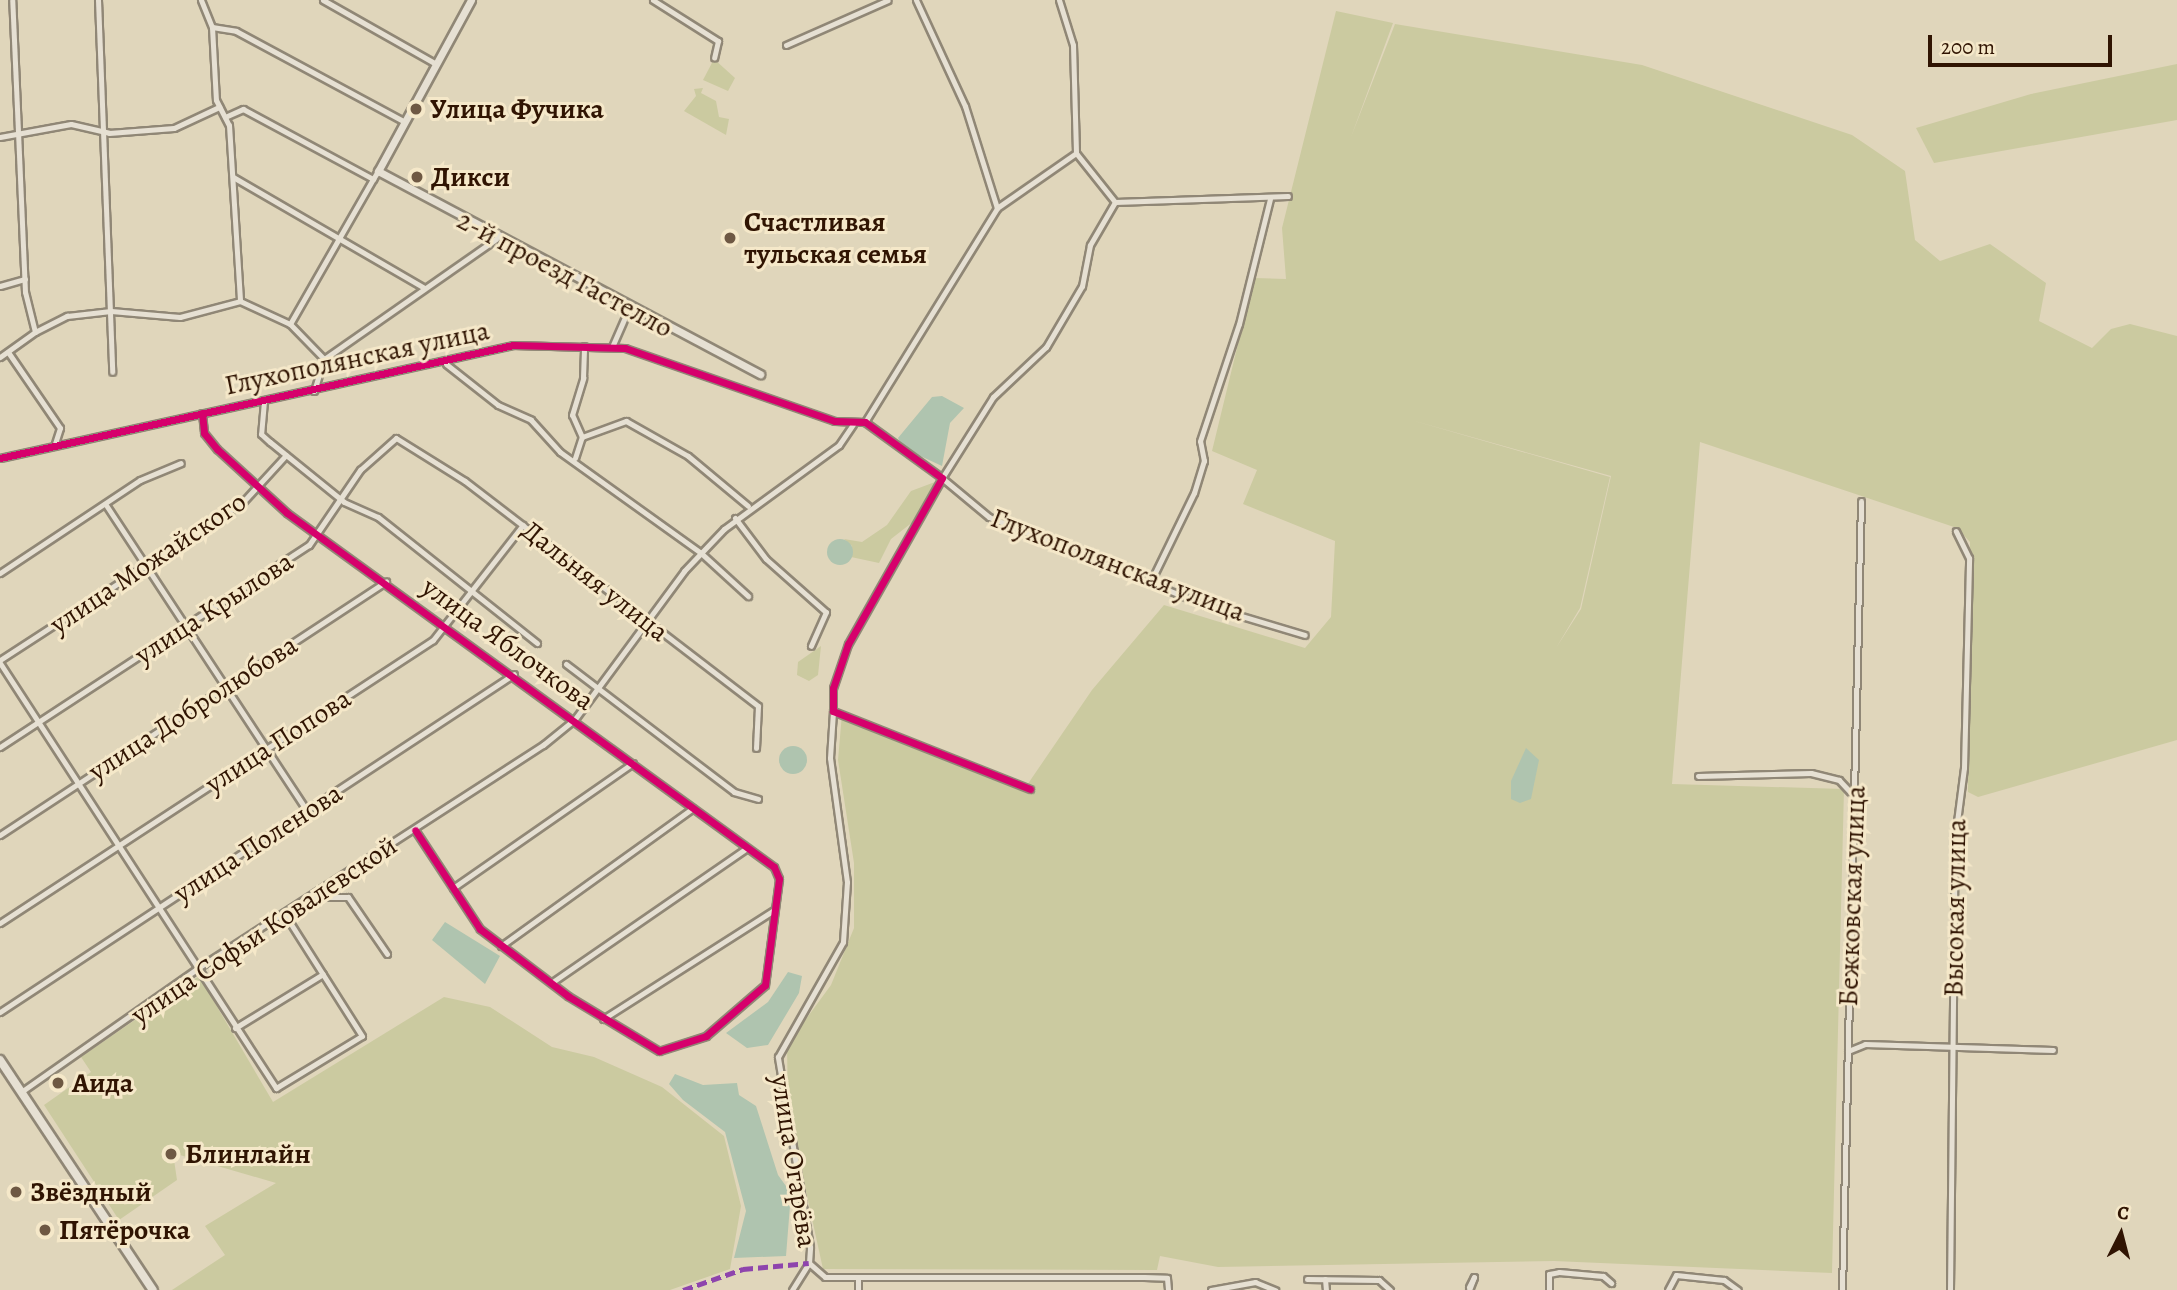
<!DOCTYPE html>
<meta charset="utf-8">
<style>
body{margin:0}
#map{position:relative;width:2177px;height:1290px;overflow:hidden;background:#e0d6bb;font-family:Alegreya,serif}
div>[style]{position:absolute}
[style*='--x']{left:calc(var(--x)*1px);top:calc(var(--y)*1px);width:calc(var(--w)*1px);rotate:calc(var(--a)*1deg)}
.green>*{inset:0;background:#cbcaa0}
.water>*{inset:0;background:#afc4af}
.round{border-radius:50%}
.roads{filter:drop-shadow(2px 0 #908776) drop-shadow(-2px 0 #908776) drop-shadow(0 2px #908776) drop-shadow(0 -2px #908776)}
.minor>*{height:5px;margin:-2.5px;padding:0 2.5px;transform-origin:2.5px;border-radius:2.5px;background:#e6e0d3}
.tertiary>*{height:7px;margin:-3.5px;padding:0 3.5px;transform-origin:3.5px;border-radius:3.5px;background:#e6e0d3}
.secondary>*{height:8px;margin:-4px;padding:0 4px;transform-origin:4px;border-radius:4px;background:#e6e0d3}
.quiet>*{height:5px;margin-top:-2.5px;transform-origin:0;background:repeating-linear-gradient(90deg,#8e44ad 0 10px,transparent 0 15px)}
.cycleway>*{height:7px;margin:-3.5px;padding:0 3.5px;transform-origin:3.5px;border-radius:3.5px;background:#d6006c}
.dots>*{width:19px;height:19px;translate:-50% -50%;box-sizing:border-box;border:4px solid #f5e8c9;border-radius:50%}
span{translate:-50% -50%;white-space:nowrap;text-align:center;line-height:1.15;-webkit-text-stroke:6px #f5e8c9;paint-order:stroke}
.poi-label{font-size:28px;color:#301402;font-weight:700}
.left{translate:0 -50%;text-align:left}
.street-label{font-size:28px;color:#301402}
.north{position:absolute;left:2086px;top:1199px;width:70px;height:70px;-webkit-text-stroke:5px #f5e8c9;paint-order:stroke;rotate:6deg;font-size:19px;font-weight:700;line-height:28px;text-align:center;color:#301402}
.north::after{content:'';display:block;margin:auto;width:24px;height:32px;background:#301402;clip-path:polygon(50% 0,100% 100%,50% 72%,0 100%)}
.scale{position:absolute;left:1928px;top:35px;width:184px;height:32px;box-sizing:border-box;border:4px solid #301402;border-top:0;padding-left:9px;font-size:21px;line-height:24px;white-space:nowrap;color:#301402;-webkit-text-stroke:5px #f5e8c9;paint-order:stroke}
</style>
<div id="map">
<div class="green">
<i style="clip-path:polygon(evenodd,1336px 11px,1393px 23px,1351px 137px,1395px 24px,1642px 65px,1852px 135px,1905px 171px,1915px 240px,1940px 261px,1990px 244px,2046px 283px,2039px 321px,2092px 348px,2111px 329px,2130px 324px,2177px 336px,2177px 740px,1978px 797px,1968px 792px,1970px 542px,1957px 528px,1700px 442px,1672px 784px,1844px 789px,1832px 1273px,1554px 1261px,1218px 1267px,1160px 1256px,1157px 1270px,823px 1269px,788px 1109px,787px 1045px,831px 985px,854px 928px,854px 863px,838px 760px,842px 714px,1023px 791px,1092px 690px,1164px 605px,1305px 648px,1331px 617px,1335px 541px,1243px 504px,1257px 470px,1212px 451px,1254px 278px,1286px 279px,1282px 228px,1336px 11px,1411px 420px,1611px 476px,1581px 609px,1556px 648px,1580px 608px,1610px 477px,1411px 420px)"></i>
<i style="clip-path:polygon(714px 59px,735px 78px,728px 91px,703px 80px)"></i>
<i style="clip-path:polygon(2177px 64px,2177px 120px,1934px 163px,1916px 128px,2031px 94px)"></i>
<i style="clip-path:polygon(703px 88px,701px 93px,716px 101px,719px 117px,729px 119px,726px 135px,684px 111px,696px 96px,694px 89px)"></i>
<i style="clip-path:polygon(935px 482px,918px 518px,891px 539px,879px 563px,851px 557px,852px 546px,844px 539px,862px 542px,887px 525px,911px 491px)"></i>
<i style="clip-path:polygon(821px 646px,818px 675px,809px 681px,797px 675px,798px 662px)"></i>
<i style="clip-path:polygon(199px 976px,273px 1102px,444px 997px,490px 1007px,552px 1047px,594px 1057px,662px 1087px,724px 1136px,741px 1206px,730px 1269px,670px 1290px,172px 1290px,225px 1255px,205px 1226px,276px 1183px,173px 1153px,177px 1180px,119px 1220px,44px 1105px,91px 1072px,81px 1057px)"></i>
</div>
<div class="water">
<i style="clip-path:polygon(942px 396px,964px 408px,950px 423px,942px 466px,903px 448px,898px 438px,932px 397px)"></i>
<i class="round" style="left:827px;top:539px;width:26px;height:26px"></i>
<i class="round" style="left:779px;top:746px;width:28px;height:28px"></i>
<i style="clip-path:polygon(1526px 748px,1539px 760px,1531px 799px,1520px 803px,1511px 799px,1511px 781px)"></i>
<i style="clip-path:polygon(445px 922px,500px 956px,485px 984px,432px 940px)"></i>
<i style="clip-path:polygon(788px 972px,802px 976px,799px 993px,768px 1045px,747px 1048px,726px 1033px,768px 1002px)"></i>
<i style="clip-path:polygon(675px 1074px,703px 1085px,737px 1083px,739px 1095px,756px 1106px,778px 1175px,791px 1193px,786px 1256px,734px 1258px,746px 1211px,725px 1132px,683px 1100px,669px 1084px)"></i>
</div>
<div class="roads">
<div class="minor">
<i style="--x:98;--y:0;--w:372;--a:87.8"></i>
<i style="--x:201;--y:0;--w:29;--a:68"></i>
<i style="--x:212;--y:27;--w:73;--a:86.9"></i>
<i style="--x:216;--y:100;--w:28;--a:63"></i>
<i style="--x:229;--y:125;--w:176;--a:86.4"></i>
<i style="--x:323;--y:0;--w:130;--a:29.5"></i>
<i style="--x:653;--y:0;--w:77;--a:32.2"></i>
<i style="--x:718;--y:41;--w:17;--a:103"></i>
<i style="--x:916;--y:0;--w:117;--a:65.2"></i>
<i style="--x:965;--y:106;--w:107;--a:72.6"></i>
<i style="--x:1059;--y:0;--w:47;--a:72.7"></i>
<i style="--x:1073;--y:45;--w:108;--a:88.4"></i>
<i style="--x:1076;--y:153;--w:63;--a:51.5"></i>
<i style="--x:1115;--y:202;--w:173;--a:-2"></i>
<i style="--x:212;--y:27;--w:24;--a:9"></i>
<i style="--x:236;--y:31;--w:192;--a:28.3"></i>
<i style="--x:786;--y:45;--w:111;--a:-23.8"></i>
<i style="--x:225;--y:117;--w:20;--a:-24"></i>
<i style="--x:243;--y:109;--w:148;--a:28.3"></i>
<i style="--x:373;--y:179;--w:9;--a:-58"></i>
<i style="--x:0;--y:137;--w:72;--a:-10.4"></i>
<i style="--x:71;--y:124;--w:39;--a:13"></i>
<i style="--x:109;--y:133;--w:65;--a:-4.4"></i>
<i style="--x:174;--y:128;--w:50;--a:-25"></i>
<i style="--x:233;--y:177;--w:220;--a:30.1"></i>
<i style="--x:1115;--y:202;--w:50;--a:120.2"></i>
<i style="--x:1090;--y:245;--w:42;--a:101"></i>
<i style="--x:1082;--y:286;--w:71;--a:120.5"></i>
<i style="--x:1046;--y:347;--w:73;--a:136.7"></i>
<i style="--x:993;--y:397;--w:96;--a:122.2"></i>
<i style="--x:942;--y:478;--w:61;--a:39.7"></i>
<i style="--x:989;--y:517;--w:233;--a:22.2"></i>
<i style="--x:1205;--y:605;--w:104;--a:16.7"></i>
<i style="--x:0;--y:286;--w:26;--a:-16"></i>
<i style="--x:290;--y:324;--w:167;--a:-60.2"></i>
<i style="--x:35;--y:332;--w:36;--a:-27"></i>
<i style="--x:67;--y:316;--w:44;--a:-6.5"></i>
<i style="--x:111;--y:311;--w:69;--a:5"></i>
<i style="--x:180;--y:317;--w:62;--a:-14.9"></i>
<i style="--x:240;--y:301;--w:55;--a:24.7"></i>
<i style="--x:290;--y:324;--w:49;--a:45.8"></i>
<i style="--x:612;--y:347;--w:43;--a:-66.4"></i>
<i style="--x:8;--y:352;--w:92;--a:55.6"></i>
<i style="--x:60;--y:428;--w:16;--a:108"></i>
<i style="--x:0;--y:357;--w:43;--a:-35.5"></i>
<i style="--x:35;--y:332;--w:41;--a:-104"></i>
<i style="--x:25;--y:292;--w:292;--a:-92.5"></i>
<i style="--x:446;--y:364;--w:66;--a:38.3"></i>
<i style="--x:498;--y:405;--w:36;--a:24"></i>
<i style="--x:531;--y:420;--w:43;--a:47.8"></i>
<i style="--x:560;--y:452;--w:173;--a:35.6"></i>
<i style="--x:701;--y:553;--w:64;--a:42.5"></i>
<i style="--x:314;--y:391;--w:34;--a:-73"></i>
<i style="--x:324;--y:359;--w:210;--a:-34.9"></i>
<i style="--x:264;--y:401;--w:33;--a:95"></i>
<i style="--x:261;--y:434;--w:12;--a:42"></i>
<i style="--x:270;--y:442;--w:95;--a:39"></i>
<i style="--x:344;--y:502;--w:37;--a:24"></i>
<i style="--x:378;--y:517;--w:203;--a:38.4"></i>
<i style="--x:202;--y:413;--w:20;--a:84"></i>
<i style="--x:204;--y:433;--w:21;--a:51"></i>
<i style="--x:217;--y:449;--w:95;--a:42.4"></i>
<i style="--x:287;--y:513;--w:602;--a:36.01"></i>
<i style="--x:774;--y:867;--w:13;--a:67"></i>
<i style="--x:779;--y:879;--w:107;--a:97.5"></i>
<i style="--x:765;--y:985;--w:78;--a:139.2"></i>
<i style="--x:706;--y:1036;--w:49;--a:162.3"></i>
<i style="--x:659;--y:1051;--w:106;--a:-148.9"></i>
<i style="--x:568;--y:996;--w:111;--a:-142.7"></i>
<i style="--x:480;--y:929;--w:118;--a:-123.3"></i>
<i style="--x:865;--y:422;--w:251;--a:-58.3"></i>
<i style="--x:997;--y:208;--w:96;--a:-34.8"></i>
<i style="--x:582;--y:437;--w:24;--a:-114"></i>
<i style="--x:572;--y:415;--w:39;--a:-73"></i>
<i style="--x:583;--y:378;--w:32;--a:-88"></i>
<i style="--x:0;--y:458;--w:525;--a:-12.42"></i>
<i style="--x:513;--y:345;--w:112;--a:1.5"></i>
<i style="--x:625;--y:348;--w:222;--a:19.2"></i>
<i style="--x:835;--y:421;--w:30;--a:2"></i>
<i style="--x:865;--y:422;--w:95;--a:36"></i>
<i style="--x:942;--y:478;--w:191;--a:119.5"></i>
<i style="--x:848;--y:644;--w:46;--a:108.8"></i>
<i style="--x:833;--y:688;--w:23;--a:90"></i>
<i style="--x:833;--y:711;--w:212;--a:21.6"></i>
<i style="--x:575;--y:458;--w:22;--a:-72"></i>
<i style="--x:582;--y:437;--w:47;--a:-20"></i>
<i style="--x:626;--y:421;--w:71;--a:29.4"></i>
<i style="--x:688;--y:456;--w:78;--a:39.8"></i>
<i style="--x:106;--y:505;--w:367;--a:56.7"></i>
<i style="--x:735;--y:518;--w:51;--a:52.9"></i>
<i style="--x:766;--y:559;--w:80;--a:41.5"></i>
<i style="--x:826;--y:612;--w:37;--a:114"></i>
<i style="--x:0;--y:573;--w:168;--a:-33.6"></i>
<i style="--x:140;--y:480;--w:44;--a:-22.5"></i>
<i style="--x:1152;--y:579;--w:96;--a:-64"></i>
<i style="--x:1194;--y:493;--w:34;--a:-73"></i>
<i style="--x:1204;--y:461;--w:20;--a:-101"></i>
<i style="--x:1200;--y:441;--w:123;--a:-71.6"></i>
<i style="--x:1239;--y:324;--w:129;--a:-76.1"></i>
<i style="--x:0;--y:660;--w:288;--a:-33"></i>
<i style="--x:242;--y:503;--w:65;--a:-47.5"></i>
<i style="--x:0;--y:663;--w:507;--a:57"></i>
<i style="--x:276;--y:1088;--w:100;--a:-31.2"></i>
<i style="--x:362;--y:1036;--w:146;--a:-122.4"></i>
<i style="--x:566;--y:664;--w:211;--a:37.3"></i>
<i style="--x:734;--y:792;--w:25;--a:16"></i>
<i style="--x:0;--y:747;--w:369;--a:-33.2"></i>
<i style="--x:309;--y:545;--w:91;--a:-55.8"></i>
<i style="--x:360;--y:470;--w:48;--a:-41.6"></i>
<i style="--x:396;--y:438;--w:81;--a:31.9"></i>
<i style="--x:465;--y:481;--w:369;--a:37.5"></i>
<i style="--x:758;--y:706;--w:42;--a:92.7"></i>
<i style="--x:1698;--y:776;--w:113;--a:-1.5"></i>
<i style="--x:1811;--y:773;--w:29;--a:14"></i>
<i style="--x:1839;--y:780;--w:23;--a:47"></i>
<i style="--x:0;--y:835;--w:462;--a:-33.3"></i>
<i style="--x:453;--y:888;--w:219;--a:-34.8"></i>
<i style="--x:309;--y:897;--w:39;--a:0"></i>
<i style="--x:348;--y:897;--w:69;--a:55.6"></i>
<i style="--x:0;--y:923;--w:517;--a:-33.17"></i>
<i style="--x:433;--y:640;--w:146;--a:-52"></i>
<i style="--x:501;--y:946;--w:236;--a:-35.7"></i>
<i style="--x:554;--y:981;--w:234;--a:-34.6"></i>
<i style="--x:0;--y:1012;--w:615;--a:-33.33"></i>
<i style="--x:603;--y:1019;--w:203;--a:-32.5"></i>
<i style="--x:235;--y:1028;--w:103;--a:-31.5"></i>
<i style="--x:1848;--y:1051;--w:18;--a:-22"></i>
<i style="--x:1865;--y:1044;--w:188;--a:1.8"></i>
<i style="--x:21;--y:1092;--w:216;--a:-35"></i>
<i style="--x:198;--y:968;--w:411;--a:-32.9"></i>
<i style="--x:543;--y:745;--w:41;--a:-39.1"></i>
<i style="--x:575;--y:719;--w:184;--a:-53.6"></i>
<i style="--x:684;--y:571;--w:58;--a:-46.4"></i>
<i style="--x:724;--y:529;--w:142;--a:-36.1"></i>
<i style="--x:839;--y:445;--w:25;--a:-56"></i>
<i style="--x:809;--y:1263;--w:21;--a:41"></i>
<i style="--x:825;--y:1277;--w:319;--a:0"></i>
<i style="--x:1144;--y:1277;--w:23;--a:2"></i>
<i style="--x:1167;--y:1278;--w:12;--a:85"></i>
<i style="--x:1307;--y:1279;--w:72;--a:0.8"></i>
<i style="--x:1379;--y:1280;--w:15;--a:42"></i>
<i style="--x:1325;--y:1279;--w:11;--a:85"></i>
<i style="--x:1469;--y:1287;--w:11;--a:-63"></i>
<i style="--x:1474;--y:1277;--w:14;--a:111"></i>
<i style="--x:792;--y:1290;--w:32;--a:-58"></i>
<i style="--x:809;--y:1263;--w:16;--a:-86"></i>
<i style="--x:810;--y:1247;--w:193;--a:-99.6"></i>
<i style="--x:778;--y:1057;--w:132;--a:-60.5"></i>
<i style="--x:843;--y:942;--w:60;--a:-86.2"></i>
<i style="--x:847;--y:882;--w:125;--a:-97.8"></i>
<i style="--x:830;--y:758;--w:47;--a:-86.3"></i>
<i style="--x:858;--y:1290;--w:12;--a:-90"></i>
<i style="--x:1211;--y:1290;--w:45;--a:-10.3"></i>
<i style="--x:1255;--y:1282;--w:22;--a:22"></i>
<i style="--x:1549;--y:1290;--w:16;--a:-90"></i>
<i style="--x:1549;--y:1274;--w:10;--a:-11"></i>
<i style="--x:1559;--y:1272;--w:44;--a:5.2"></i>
<i style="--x:1603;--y:1276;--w:11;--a:41"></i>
<i style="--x:1668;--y:1290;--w:17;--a:-62"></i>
<i style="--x:1676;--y:1275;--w:48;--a:5.9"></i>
<i style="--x:1724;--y:1280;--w:17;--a:36"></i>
<i style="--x:1842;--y:1290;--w:789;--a:-88.62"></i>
<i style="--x:1950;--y:1290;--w:453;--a:-89.4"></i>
<i style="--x:1955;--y:837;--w:70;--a:-82.6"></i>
<i style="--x:1964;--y:768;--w:210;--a:-88.6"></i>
<i style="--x:1969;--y:558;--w:30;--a:-116"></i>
</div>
<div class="tertiary">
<i style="--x:471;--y:0;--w:195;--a:118.5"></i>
<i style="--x:378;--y:171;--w:433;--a:28"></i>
</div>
<div class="secondary">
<i style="--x:0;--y:1060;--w:276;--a:56.4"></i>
</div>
</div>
<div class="quiet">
<i style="--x:683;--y:1290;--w:64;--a:-19.3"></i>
<i style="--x:743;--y:1269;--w:66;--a:-5.2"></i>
</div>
<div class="cycleway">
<i style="--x:202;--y:413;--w:20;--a:84"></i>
<i style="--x:204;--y:433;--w:21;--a:51"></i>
<i style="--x:217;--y:449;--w:95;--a:42.4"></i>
<i style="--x:287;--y:513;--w:602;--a:36.01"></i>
<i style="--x:774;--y:867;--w:13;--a:67"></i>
<i style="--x:779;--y:879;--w:107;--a:97.5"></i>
<i style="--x:765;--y:985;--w:78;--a:139.2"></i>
<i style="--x:706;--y:1036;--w:49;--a:162.3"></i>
<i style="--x:659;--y:1051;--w:106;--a:-148.9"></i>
<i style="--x:568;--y:996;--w:111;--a:-142.7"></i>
<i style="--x:480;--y:929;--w:118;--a:-123.3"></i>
<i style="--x:0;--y:458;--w:525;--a:-12.42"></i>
<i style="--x:513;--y:345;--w:112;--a:1.5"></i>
<i style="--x:625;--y:348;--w:222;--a:19.2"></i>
<i style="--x:835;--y:421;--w:30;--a:2"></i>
<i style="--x:865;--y:422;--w:95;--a:36"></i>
<i style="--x:942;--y:478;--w:191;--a:119.5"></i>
<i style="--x:848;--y:644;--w:46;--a:108.8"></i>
<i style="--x:833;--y:688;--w:23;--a:90"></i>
<i style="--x:833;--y:711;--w:212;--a:21.6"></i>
</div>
<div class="dots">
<i style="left:416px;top:109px;background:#6e5843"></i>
<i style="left:417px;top:177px;background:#6e5843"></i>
<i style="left:730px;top:238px;background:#6e5843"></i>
<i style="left:58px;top:1083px;background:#6e5843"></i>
<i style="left:171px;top:1154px;background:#6e5843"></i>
<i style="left:16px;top:1192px;background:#6e5843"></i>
<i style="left:45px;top:1230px;background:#6e5843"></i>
</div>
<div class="poi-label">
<span class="left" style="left:430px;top:109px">Улица Фучика</span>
<span class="left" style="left:431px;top:177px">Дикси</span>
<span class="left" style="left:744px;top:238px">Счастливая<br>тульская семья</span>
<span class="left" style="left:72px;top:1083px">Аида</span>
<span class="left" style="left:185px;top:1154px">Блинлайн</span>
<span class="left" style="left:30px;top:1192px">Звёздный</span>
<span class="left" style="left:59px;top:1230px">Пятёрочка</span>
</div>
<div class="street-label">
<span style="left:565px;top:274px;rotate:28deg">2-й проезд Гастелло</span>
<span style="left:357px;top:358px;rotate:-12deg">Глухополянская улица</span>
<span style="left:148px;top:563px;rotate:-34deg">улица Можайского</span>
<span style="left:1118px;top:565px;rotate:21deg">Глухополянская улица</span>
<span style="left:595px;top:581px;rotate:38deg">Дальняя улица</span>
<span style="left:214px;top:608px;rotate:-33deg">улица Крылова</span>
<span style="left:508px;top:644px;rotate:36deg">улица Яблочкова</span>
<span style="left:193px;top:708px;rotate:-33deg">улица Добролюбова</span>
<span style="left:278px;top:741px;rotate:-33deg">улица Попова</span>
<span style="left:258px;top:843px;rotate:-33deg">улица Поленова</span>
<span style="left:1852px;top:896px;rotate:-88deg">Бежковская улица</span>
<span style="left:1955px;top:908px;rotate:-89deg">Высокая улица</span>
<span style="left:264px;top:930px;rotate:-34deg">улица Софьи Ковалевской</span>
<span style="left:794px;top:1161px;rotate:81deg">улица Огарёва</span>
</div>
<div class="north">С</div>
<div class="scale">200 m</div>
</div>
